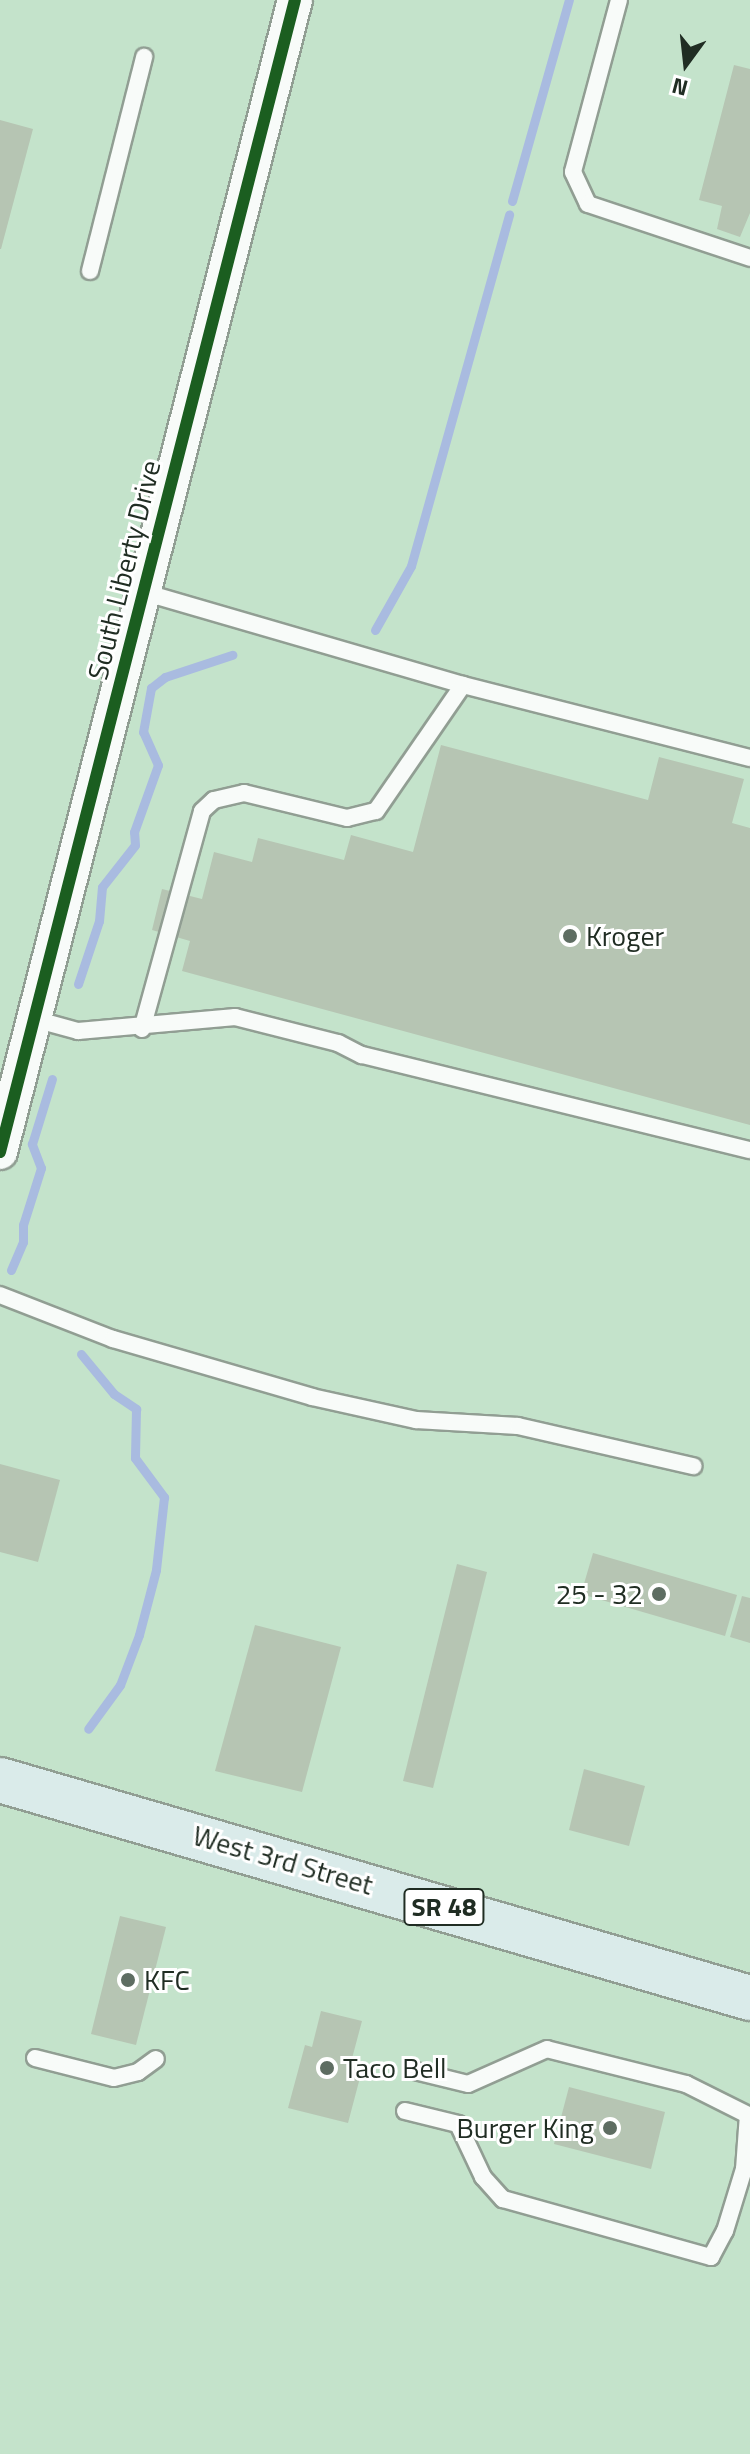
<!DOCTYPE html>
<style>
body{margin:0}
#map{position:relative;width:750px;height:2454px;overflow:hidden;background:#d2e4d6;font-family:"Titillium Web",sans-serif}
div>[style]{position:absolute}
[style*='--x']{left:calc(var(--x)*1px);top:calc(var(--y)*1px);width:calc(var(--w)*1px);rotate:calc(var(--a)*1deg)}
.built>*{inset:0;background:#c4e3cb}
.stream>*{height:9px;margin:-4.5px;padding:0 4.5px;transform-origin:4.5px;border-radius:4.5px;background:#a9bbe0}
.building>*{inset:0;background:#b6c5b3}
.roads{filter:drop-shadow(2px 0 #919e93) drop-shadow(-2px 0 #919e93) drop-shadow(0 2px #919e93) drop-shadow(0 -2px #919e93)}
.service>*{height:16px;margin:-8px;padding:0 8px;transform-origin:8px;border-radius:8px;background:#f8fbf9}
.minor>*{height:34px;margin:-17px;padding:0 17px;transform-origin:17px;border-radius:17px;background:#f8fbf9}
.primary>*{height:44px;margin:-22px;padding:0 22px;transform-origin:22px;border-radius:22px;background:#daebea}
.cycleway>*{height:12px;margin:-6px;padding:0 6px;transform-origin:6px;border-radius:6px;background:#1b5e20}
.dots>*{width:22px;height:22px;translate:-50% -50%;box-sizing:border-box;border:4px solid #fff;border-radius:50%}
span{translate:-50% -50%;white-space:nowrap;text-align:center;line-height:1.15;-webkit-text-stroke:6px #fff;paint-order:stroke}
.shield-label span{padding:2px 6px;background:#fff;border:2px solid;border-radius:6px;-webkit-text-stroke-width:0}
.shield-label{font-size:26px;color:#202d23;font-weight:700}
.street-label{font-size:28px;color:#202d23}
.poi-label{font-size:28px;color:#202d23}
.left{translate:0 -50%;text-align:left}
.right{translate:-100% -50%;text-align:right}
.north{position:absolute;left:646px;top:24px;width:80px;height:80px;-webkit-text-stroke:6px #fff;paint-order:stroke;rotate:195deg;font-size:22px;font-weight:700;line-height:32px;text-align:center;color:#202d23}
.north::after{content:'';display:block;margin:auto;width:28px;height:36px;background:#202d23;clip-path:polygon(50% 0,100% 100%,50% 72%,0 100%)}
</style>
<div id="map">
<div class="built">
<i style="clip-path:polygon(0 0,750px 0,750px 2454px,0 2454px)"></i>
</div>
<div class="stream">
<i style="--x:512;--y:201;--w:209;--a:-74.2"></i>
<i style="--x:375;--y:630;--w:73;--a:-60.6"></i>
<i style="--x:411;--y:566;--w:365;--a:-74.4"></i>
<i style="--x:78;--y:984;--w:66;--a:-71.6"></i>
<i style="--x:99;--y:921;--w:34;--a:-85"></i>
<i style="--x:102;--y:887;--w:53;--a:-51.8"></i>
<i style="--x:135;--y:845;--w:13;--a:-94"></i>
<i style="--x:134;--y:832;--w:71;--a:-70.3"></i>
<i style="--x:158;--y:765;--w:36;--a:-114"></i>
<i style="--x:143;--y:732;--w:45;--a:-79.7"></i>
<i style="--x:151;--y:688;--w:18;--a:-38"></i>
<i style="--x:165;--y:677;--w:71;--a:-18.2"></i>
<i style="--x:11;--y:1270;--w:30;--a:-67"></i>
<i style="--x:23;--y:1242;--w:17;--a:-90"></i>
<i style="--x:23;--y:1225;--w:60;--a:-72.5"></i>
<i style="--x:41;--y:1168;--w:26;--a:-111"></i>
<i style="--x:32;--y:1144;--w:68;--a:-72.9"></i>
<i style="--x:81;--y:1354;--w:52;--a:50.5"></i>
<i style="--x:114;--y:1394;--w:27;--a:34"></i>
<i style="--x:136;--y:1409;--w:49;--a:91.2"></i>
<i style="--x:135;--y:1458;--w:49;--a:53.4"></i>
<i style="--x:164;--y:1497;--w:73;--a:96.3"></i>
<i style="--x:156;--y:1570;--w:67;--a:104.7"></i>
<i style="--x:139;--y:1635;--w:53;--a:110.8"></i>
<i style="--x:120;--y:1685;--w:54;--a:126"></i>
</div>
<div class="building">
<i style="clip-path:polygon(734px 65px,750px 69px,750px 213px,740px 237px,717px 229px,722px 206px,699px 200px)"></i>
<i style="clip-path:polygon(0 120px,33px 129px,1px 249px,0 249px)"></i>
<i style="clip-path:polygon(441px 745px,648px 800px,659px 757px,744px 779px,732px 823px,750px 828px,750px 1125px,182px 971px,190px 941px,152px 930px,162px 889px,202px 899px,214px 852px,252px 862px,258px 838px,344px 860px,351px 835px,413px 852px)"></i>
<i style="clip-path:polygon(0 1464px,60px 1480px,38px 1562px,0 1552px)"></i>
<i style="clip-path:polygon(593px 1553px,737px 1595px,725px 1636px,581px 1594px)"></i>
<i style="clip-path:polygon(457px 1564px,487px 1572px,433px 1788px,403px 1781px)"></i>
<i style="clip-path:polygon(742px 1596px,750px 1598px,750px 1643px,730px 1637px)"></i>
<i style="clip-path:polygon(255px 1625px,341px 1647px,302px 1792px,215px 1771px)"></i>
<i style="clip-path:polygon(584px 1769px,645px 1786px,629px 1846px,569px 1830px)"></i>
<i style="clip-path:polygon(120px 1916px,166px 1927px,136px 2045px,91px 2034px)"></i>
<i style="clip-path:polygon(321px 2011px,362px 2021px,350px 2066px,362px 2070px,348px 2123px,288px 2108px,305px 2045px,312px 2047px)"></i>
<i style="clip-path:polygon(569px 2087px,665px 2112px,651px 2169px,554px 2144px)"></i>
</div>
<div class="roads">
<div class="service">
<i style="--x:619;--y:0;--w:178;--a:105"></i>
<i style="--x:573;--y:172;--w:35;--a:65"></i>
<i style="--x:588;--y:204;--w:171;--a:18.4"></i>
<i style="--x:90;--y:271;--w:221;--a:-75.8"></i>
<i style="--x:143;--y:592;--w:333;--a:16.2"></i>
<i style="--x:463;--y:685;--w:296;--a:14.3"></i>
<i style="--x:34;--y:1019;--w:46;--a:15.3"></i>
<i style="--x:78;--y:1031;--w:158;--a:-5.1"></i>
<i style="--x:235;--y:1017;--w:106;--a:14.2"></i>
<i style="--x:338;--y:1043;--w:27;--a:27"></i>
<i style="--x:362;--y:1055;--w:399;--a:13.8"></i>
<i style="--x:142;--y:1029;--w:226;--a:-74.6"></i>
<i style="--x:202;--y:811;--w:16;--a:-43"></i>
<i style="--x:214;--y:800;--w:31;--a:-13"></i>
<i style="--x:244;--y:793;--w:106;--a:13.6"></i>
<i style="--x:347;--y:818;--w:30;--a:-14"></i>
<i style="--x:376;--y:811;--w:153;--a:-55.4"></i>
<i style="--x:0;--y:1295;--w:121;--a:21.3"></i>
<i style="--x:113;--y:1339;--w:207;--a:16.2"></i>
<i style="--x:312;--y:1397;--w:107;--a:12.5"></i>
<i style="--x:416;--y:1420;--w:102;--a:3.4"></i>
<i style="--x:518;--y:1426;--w:180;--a:12.9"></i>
<i style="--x:35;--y:2058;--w:81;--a:14.2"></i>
<i style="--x:114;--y:2078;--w:25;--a:-14"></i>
<i style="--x:138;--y:2072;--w:22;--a:-36"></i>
<i style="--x:405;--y:2111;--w:55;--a:13.8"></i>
<i style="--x:458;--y:2124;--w:59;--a:64.7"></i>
<i style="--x:483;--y:2177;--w:30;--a:48"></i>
<i style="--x:503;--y:2199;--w:216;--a:15.6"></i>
<i style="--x:711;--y:2257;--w:30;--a:-62"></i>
<i style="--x:725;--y:2231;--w:65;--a:-73"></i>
<i style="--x:744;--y:2169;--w:54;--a:-85.8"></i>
<i style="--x:748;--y:2115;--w:69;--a:-153.4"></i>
<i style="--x:686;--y:2084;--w:143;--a:-165.9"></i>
<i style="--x:547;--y:2049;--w:86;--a:156.1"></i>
<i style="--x:468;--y:2084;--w:55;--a:-166.2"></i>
</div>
<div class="minor">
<i style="--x:0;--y:1152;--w:1189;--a:-75.64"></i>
</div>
<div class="primary">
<i style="--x:0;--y:1780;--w:781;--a:16.21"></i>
</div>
</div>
<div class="cycleway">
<i style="--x:0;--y:1152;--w:1189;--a:-75.64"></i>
</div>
<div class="dots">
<i style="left:570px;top:936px;background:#5e6d62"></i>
<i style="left:659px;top:1594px;background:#5e6d62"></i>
<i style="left:128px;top:1980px;background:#5e6d62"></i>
<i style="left:327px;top:2068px;background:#5e6d62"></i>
<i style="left:610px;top:2128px;background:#5e6d62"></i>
</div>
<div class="shield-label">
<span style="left:444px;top:1907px">SR 48</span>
</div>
<div class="street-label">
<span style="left:124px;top:570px;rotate:-76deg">South Liberty Drive</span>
<span style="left:283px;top:1860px;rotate:16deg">West 3rd Street</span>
</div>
<div class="poi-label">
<span class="left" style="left:586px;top:936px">Kroger</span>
<span class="right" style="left:643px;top:1594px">25 - 32</span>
<span class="left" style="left:144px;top:1980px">KFC</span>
<span class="left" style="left:343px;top:2068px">Taco Bell</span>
<span class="right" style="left:594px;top:2128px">Burger King</span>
</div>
<div class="north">N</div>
</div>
